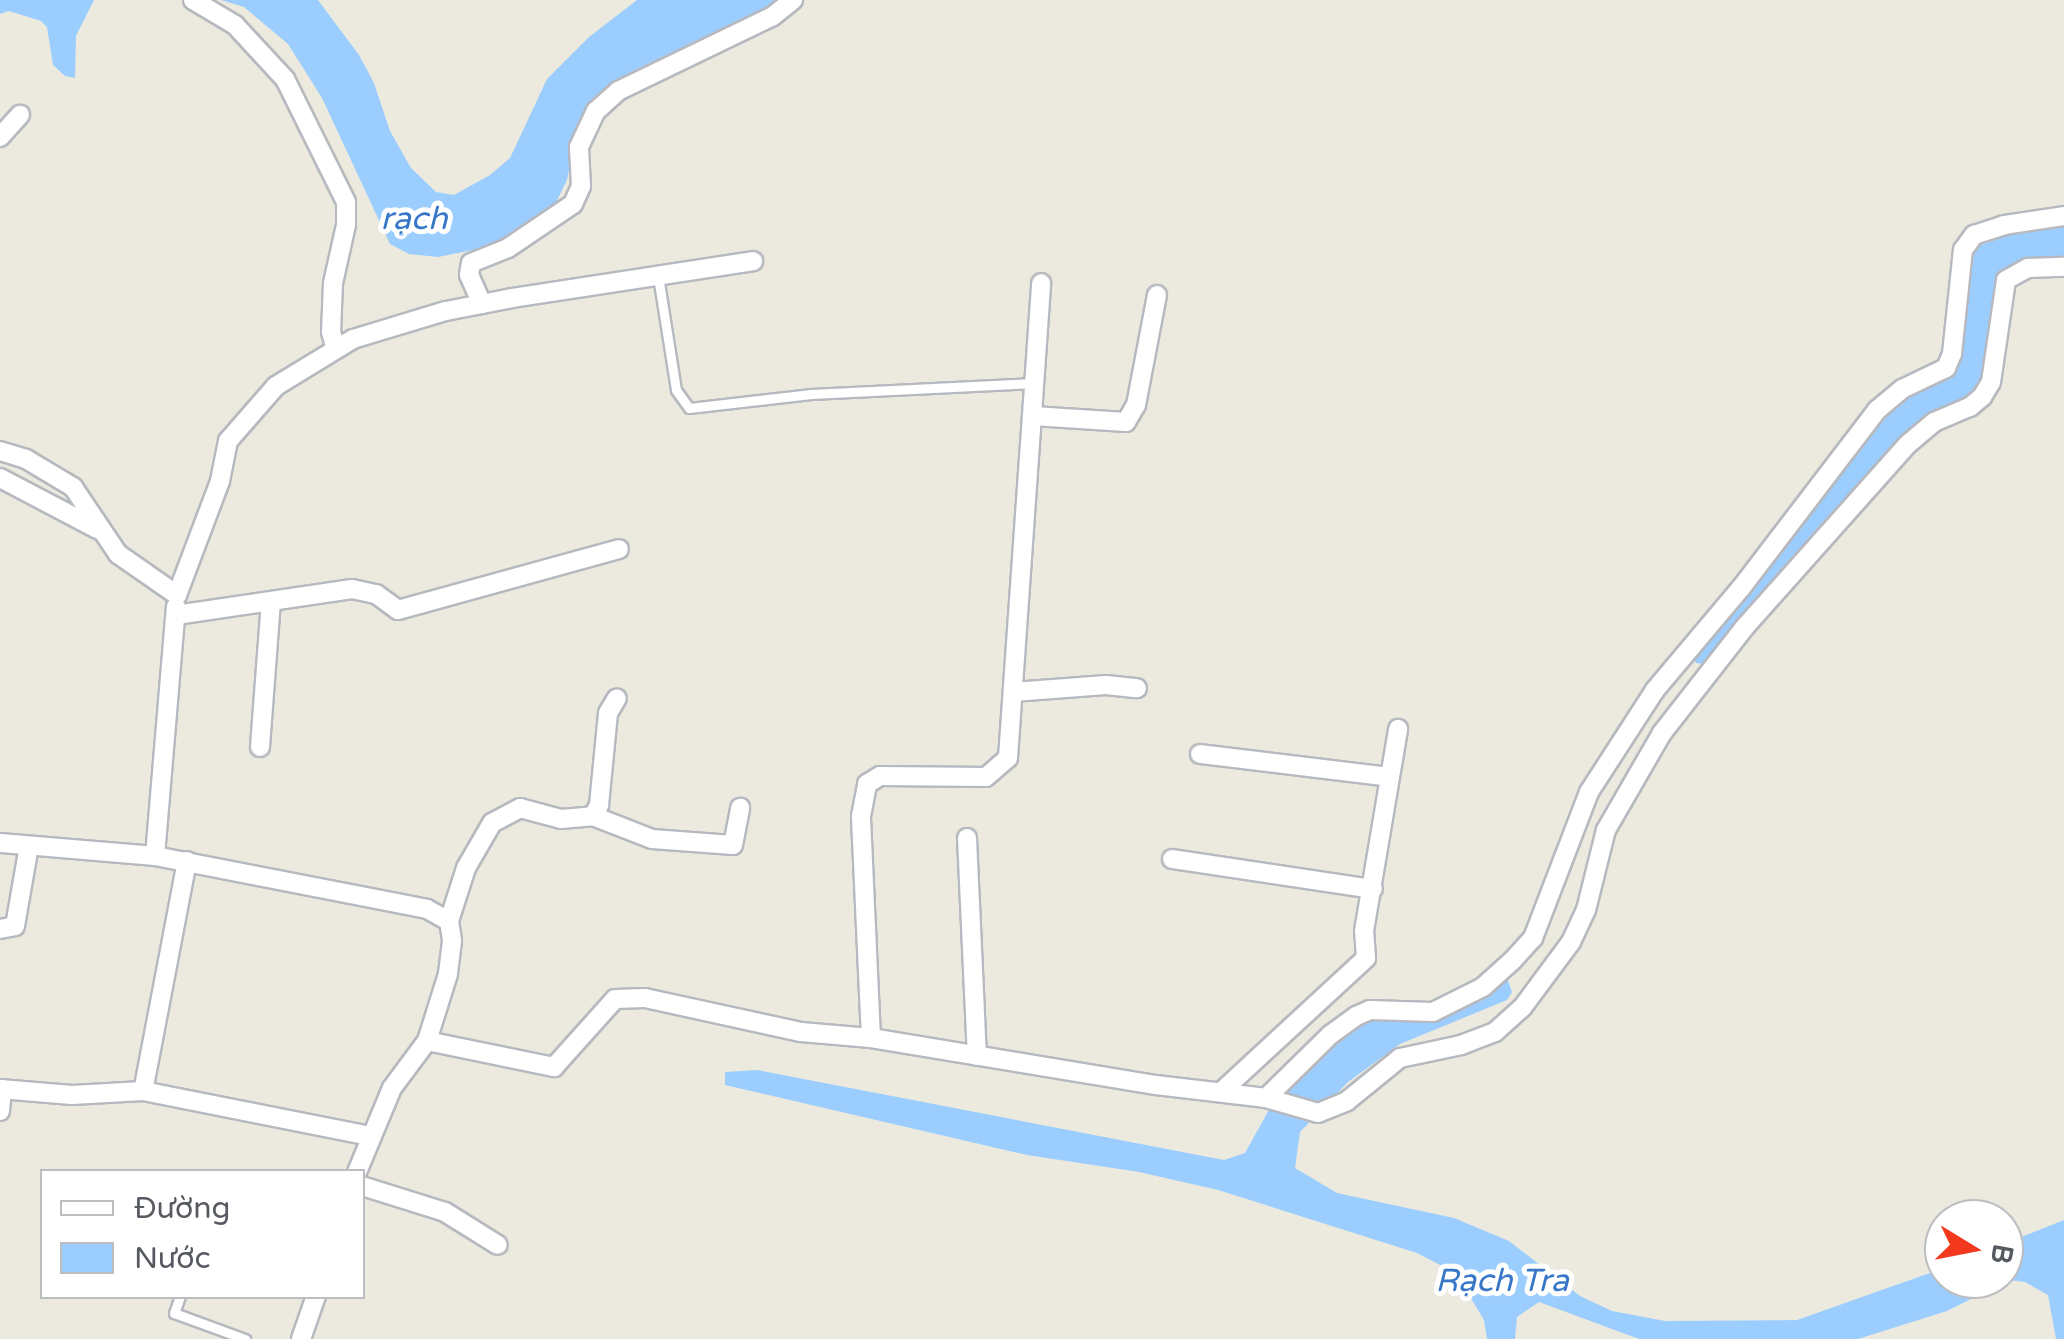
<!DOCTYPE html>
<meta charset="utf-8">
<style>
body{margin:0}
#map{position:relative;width:2064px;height:1339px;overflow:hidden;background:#eceade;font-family:"Varela Round",sans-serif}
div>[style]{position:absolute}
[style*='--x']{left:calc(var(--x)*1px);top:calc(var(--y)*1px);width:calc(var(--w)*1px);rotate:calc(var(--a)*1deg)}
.water>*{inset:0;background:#9bceff}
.roads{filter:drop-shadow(2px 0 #b6b9bf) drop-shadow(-2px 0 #b6b9bf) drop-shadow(0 2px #b6b9bf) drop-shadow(0 -2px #b6b9bf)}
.lane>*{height:9px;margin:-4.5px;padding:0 4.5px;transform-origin:4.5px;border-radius:4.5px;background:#fff}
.street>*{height:18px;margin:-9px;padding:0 9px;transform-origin:9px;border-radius:9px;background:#fff}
span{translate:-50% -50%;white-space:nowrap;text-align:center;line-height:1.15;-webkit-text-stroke:10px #fff;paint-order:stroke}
.water-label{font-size:32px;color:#3877c8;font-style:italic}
.legend{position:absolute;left:40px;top:1169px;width:325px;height:130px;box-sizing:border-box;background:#fff;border:2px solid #bcbdc0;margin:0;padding:12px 18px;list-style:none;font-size:30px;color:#575b61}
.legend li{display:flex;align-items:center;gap:20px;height:50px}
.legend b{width:50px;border:2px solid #bcbdc0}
.north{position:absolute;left:1924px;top:1199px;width:100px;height:100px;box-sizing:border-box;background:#fff;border:2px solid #bcbdc0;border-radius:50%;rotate:100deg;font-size:28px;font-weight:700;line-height:40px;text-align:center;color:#575b61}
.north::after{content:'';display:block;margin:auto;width:35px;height:45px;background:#f2391e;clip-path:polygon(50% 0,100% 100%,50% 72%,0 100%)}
</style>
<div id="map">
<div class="water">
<i style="clip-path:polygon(0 0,94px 0,76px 36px,75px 78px,65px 76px,53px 65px,47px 27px,41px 21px,9px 11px,0 14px)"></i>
<i style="clip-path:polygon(221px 0,318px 0,359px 55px,374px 83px,390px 131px,411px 168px,436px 192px,454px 195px,490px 175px,510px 158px,547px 79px,589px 37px,637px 0,781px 0,635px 70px,595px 102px,578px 128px,567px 180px,551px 213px,493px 246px,438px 257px,409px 254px,390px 244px,322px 98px,288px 44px,244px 7px)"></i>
<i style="clip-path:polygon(2064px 222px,2064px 258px,2018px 263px,2001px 276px,1994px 290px,1987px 365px,1975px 393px,1856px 497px,1704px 664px,1696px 663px,1693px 656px,1888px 408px,1937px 378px,1968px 263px,1977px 247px,2016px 230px)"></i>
<i style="clip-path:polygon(1507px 978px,1512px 992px,1507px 1000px,1400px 1044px,1348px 1082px,1300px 1132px,1295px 1168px,1337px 1193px,1454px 1218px,1509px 1241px,1580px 1296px,1612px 1311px,1665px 1321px,1797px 1320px,1944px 1268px,1944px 1279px,2004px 1279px,2004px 1244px,2064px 1220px,2064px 1339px,2056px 1339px,2048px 1295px,2025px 1282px,2009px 1280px,1947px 1311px,1858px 1339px,1639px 1339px,1539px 1302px,1517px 1317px,1515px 1339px,1487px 1339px,1484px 1320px,1466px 1290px,1444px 1267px,1417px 1253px,1218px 1190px,1139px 1172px,1027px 1155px,725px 1085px,725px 1072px,757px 1070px,1224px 1160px,1245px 1153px,1279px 1092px,1344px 1033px,1382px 1016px,1434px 1017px,1461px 1008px)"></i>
</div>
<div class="roads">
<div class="lane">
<i style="--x:658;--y:276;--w:115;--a:81"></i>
<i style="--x:676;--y:390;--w:22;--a:54"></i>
<i style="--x:689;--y:408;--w:123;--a:-6.5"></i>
<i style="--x:811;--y:394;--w:224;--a:-2.8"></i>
<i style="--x:180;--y:1296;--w:18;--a:109"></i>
<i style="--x:174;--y:1313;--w:76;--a:20.1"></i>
</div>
<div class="street">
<i style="--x:193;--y:0;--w:49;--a:30.8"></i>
<i style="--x:235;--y:25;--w:74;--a:47.2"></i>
<i style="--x:285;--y:79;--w:137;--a:63.6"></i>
<i style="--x:346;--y:202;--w:23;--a:90"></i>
<i style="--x:346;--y:225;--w:59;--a:102.6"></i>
<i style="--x:333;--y:283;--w:49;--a:92.3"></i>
<i style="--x:331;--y:332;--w:18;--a:74"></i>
<i style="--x:0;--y:137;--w:30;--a:-48"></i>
<i style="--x:482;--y:304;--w:32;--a:-114"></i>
<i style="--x:469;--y:275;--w:12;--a:-81"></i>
<i style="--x:471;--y:263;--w:40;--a:-22"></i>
<i style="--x:508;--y:248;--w:78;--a:-34.1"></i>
<i style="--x:573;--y:204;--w:20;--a:-66"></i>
<i style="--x:581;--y:186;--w:39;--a:-93"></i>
<i style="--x:579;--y:147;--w:40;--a:-65"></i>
<i style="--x:596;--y:111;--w:30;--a:-42"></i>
<i style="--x:618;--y:91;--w:172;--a:-25.8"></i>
<i style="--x:773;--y:16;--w:26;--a:-39"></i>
<i style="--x:1033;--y:416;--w:93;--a:3.7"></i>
<i style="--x:1126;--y:422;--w:20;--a:-60"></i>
<i style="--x:1136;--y:405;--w:112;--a:-79.2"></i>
<i style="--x:0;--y:451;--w:27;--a:17"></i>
<i style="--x:26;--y:459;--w:55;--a:30.8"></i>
<i style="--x:73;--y:487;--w:81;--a:56.1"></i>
<i style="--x:118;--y:554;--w:72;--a:34.8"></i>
<i style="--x:177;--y:595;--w:122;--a:-69.3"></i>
<i style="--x:220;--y:481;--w:41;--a:-78.7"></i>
<i style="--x:228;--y:441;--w:73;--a:-48.9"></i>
<i style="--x:276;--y:386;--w:90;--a:-31.4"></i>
<i style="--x:353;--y:339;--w:97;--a:-16.8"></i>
<i style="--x:446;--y:311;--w:67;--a:-11.1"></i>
<i style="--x:512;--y:298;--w:244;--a:-8.7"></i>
<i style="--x:0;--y:478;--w:110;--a:27.7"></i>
<i style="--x:176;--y:615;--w:178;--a:-8.4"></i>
<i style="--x:352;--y:589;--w:25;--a:12"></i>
<i style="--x:376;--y:594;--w:27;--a:36"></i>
<i style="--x:398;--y:610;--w:229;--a:-15.4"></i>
<i style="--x:1013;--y:692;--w:93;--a:-4.3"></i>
<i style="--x:1106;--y:685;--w:31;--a:6"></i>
<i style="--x:260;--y:747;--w:145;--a:-85.7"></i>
<i style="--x:1200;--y:754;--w:190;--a:6.9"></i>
<i style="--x:593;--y:816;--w:63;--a:21.3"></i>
<i style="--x:652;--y:839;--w:81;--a:4.2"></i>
<i style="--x:733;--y:845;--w:38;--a:-79"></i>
<i style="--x:967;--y:838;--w:218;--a:87.4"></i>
<i style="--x:0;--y:843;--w:156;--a:4.8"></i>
<i style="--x:155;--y:856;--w:277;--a:11"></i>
<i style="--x:427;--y:909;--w:25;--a:29"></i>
<i style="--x:449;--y:921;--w:20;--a:81"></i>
<i style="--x:452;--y:941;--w:33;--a:97"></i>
<i style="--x:448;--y:974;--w:70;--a:107.4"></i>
<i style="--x:427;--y:1041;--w:59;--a:126.7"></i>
<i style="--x:392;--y:1088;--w:91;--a:112.6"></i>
<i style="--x:155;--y:856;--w:250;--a:-85.2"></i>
<i style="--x:1172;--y:859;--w:203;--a:8.5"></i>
<i style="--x:187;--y:861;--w:234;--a:100.8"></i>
<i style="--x:143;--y:1091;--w:232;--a:11.2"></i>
<i style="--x:449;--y:921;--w:56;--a:-72.2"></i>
<i style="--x:466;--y:868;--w:52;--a:-60"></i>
<i style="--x:492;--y:823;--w:32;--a:-28"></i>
<i style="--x:520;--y:808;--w:42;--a:15"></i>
<i style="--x:561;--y:819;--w:32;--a:-5"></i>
<i style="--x:593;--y:816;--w:13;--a:-61"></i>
<i style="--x:599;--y:805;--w:92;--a:-84.4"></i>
<i style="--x:608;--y:713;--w:17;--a:-59"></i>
<i style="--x:0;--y:929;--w:15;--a:-11"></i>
<i style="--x:15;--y:926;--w:81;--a:-80.1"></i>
<i style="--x:871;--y:1038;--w:289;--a:9.4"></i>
<i style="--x:1156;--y:1085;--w:111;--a:6.7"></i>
<i style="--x:1266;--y:1098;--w:54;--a:16.1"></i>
<i style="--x:1318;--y:1113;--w:31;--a:-22"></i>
<i style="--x:1347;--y:1101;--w:68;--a:-39.1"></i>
<i style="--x:1400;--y:1058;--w:62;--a:-12"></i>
<i style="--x:1461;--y:1045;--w:36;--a:-21"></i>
<i style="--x:1495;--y:1032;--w:36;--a:-42"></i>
<i style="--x:1522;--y:1008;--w:82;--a:-53.4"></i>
<i style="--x:1571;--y:942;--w:35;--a:-65"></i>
<i style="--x:1586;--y:910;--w:82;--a:-76"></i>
<i style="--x:1606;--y:830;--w:112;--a:-60"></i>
<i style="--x:1662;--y:733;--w:133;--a:-52"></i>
<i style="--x:1744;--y:628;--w:246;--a:-48.3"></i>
<i style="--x:1908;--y:444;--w:34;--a:-40"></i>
<i style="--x:1934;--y:422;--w:39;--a:-23"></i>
<i style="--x:1970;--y:407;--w:16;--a:-40"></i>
<i style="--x:1982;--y:397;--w:17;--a:-59"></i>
<i style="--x:1991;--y:382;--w:103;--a:-81.6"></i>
<i style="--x:2006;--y:280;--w:25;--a:-29"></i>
<i style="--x:2028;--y:268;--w:36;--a:-2"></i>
<i style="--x:427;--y:1041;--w:130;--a:11.6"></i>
<i style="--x:554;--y:1067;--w:91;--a:-48.1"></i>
<i style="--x:615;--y:999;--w:30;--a:-2"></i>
<i style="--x:645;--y:998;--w:160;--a:12.3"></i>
<i style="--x:801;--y:1032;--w:70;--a:4.9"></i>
<i style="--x:871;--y:1038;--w:222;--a:-92.6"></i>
<i style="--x:861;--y:816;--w:33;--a:-79"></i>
<i style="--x:867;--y:784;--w:15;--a:-32"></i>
<i style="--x:880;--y:776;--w:106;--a:0.5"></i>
<i style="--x:986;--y:777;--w:29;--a:-41"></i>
<i style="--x:1008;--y:758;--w:476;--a:-86"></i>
<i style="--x:0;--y:1089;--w:72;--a:4.8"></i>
<i style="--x:72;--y:1095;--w:71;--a:-3.2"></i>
<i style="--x:1222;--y:1091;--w:196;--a:-42.7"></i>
<i style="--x:1366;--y:958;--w:27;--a:-94"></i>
<i style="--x:1364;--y:931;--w:205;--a:-80.4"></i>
<i style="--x:1266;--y:1098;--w:90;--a:-44.5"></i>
<i style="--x:1330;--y:1035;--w:32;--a:-36"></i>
<i style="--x:1356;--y:1016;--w:15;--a:-23"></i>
<i style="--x:1370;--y:1010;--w:63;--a:1.8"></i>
<i style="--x:1433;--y:1012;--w:56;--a:-26.6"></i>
<i style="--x:1483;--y:987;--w:40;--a:-42"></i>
<i style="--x:1513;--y:960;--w:30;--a:-48"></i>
<i style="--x:1533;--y:938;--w:156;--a:-69"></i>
<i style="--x:1589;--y:792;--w:121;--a:-57.1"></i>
<i style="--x:1655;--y:690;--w:133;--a:-49.9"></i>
<i style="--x:1741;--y:588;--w:224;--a:-52.6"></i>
<i style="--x:1877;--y:410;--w:33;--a:-40"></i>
<i style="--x:1902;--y:389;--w:49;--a:-25.5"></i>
<i style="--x:1946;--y:368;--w:15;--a:-67"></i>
<i style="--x:1952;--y:354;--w:105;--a:-84"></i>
<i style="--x:1963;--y:250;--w:19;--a:-54"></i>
<i style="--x:1974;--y:235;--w:32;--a:-18"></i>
<i style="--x:2004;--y:225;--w:61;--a:-8.5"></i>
<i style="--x:0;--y:1111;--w:22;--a:-85"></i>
<i style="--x:362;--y:1186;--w:87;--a:17.4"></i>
<i style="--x:445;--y:1212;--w:62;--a:31.9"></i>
<i style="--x:301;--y:1339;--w:46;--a:-70.8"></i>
</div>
</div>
<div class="water-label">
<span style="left:414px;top:219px">rạch</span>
<span style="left:1502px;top:1281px">Rạch Tra</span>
</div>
<ul class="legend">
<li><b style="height:12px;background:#fff"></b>Đường</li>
<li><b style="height:28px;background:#9bceff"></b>Nước</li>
</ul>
<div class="north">B</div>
</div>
